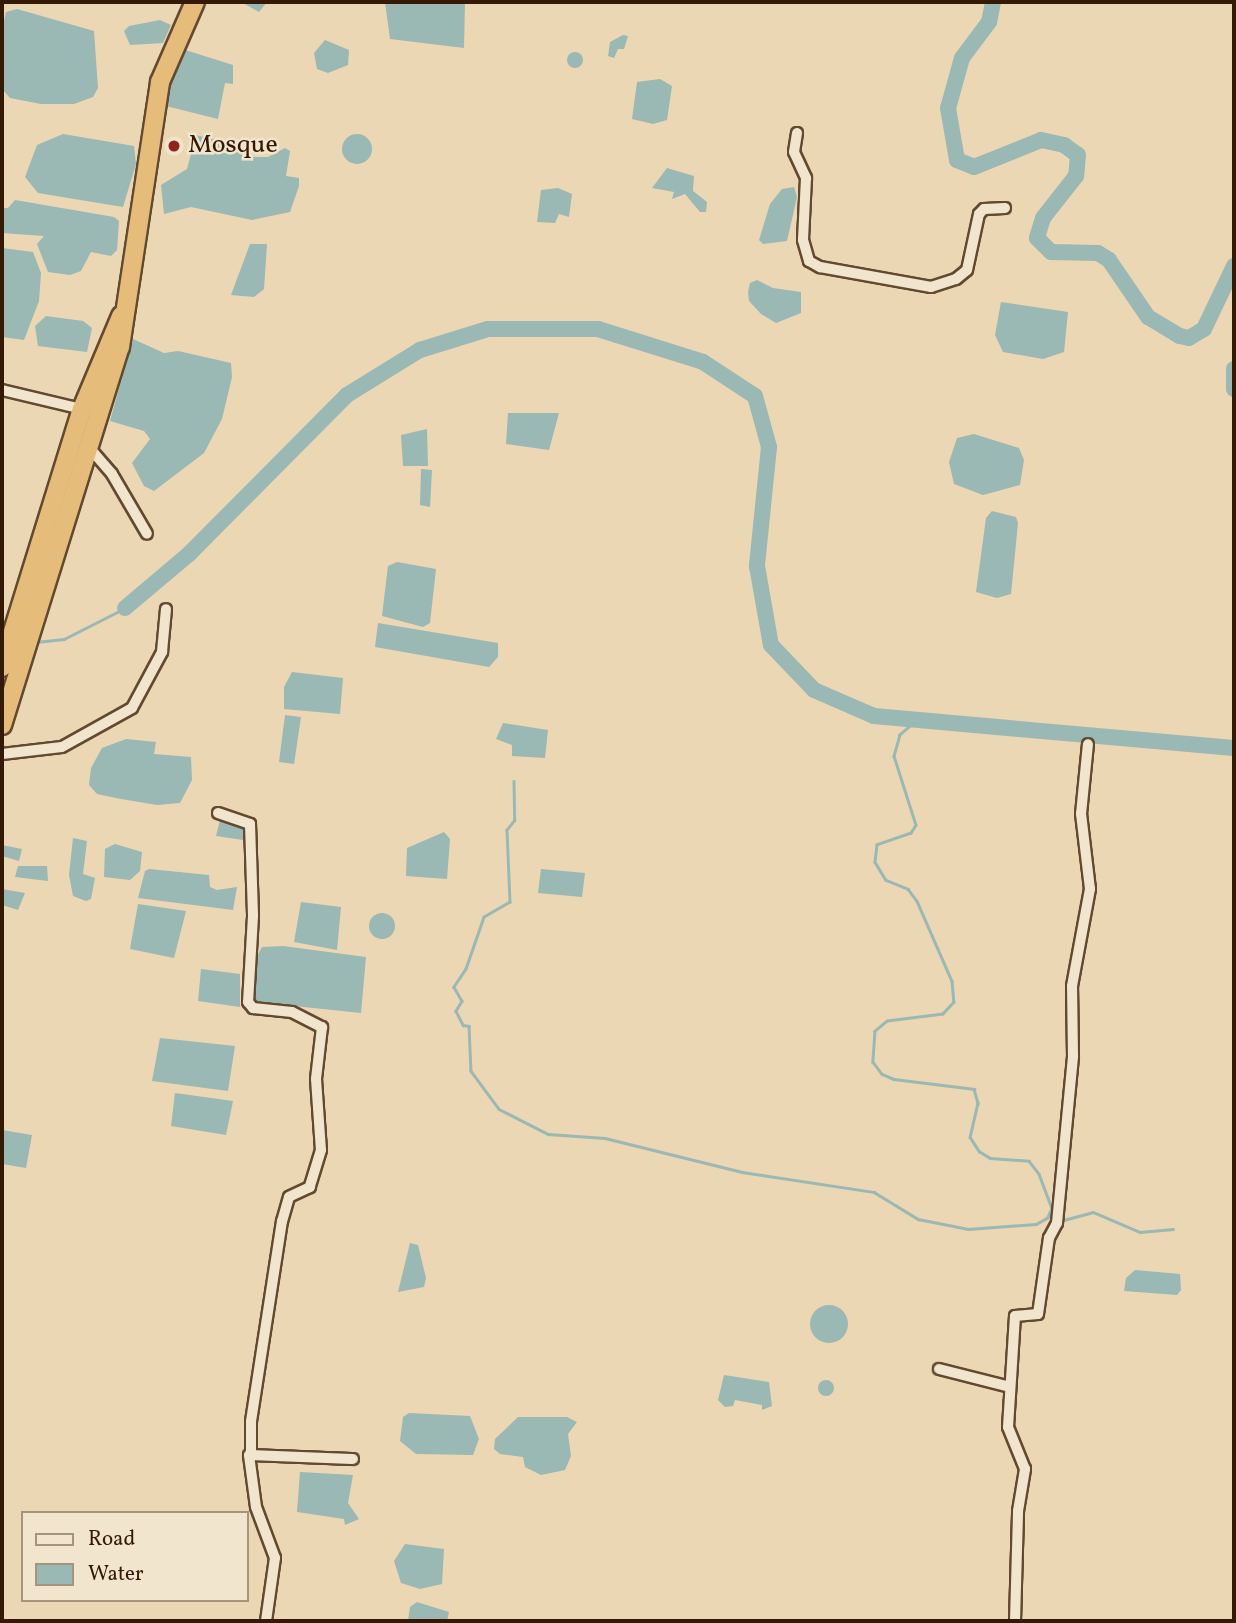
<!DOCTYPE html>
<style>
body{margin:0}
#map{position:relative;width:1236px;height:1623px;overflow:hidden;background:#ebd7b3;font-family:Vollkorn,serif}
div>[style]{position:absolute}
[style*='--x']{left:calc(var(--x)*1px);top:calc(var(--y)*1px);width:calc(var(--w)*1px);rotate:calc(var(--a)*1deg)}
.water>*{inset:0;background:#9ab8b4}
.round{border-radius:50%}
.stream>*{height:2.5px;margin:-1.25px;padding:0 1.25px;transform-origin:1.25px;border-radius:1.25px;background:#9ab8b4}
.river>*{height:16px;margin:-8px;padding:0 8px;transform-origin:8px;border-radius:8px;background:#9ab8b4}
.roads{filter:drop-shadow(2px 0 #624930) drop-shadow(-2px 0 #624930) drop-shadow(0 2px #624930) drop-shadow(0 -2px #624930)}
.minor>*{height:10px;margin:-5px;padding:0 5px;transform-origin:5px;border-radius:5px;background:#f2e5ce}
.highway>*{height:18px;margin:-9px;padding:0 9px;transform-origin:9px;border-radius:9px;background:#e6bc7a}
.dots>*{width:19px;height:19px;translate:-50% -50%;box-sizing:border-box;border:4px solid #f2e5ce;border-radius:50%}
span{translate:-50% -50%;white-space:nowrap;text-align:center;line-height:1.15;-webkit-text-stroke:5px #f2e5ce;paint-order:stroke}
.poi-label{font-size:26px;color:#341a04}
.left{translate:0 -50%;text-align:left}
.frame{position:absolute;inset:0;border:4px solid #341a04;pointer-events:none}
.legend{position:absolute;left:21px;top:1511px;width:228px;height:91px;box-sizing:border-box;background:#f2e5ce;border:2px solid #a6947d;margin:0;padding:9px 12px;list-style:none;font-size:21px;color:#341a04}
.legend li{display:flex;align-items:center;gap:14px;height:35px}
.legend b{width:35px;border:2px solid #a6947d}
</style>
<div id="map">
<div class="water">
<i style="clip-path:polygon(241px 2px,267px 2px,259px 12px)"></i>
<i style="clip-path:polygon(385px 2px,465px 2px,464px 48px,390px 39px)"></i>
<i style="clip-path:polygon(17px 9px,94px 31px,98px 88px,93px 97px,74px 104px,41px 104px,10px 98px,2px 89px,2px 30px,6px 12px)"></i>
<i style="clip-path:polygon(160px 20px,171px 25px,163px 43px,130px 45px,124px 31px,129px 26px)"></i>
<i style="clip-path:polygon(623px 35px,628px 36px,624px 49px,618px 49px,614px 58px,608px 56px,610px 42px)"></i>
<i style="clip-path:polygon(325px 40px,349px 50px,348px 65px,328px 73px,317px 69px,314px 53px)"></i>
<i style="clip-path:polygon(182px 49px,233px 65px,233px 84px,225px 83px,218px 119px,166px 106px,173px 65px)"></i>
<i class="round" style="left:567px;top:52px;width:16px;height:16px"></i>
<i style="clip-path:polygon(660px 79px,672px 86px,667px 120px,653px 124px,632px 119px,637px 82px)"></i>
<i class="round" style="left:342px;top:134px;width:30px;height:30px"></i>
<i style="clip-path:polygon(63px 134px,134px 146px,136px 164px,123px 207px,38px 193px,25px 177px,37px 145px)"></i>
<i style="clip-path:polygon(196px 135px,231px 144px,251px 157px,268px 157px,285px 148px,290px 151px,286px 176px,299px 178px,299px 186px,290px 212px,252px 220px,191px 207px,164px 214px,161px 185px,187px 169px)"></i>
<i style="clip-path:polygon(667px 168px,694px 176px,693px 191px,707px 202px,706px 212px,700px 212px,685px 194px,672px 199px,674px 192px,652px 188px)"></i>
<i style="clip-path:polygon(794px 187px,797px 197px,787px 241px,763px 244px,759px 240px,770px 204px,782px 189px)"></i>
<i style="clip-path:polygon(558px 188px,572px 194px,569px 217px,559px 214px,555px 223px,537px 222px,541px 190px)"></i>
<i style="clip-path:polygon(15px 200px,114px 217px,119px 221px,117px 250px,111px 256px,91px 252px,81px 271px,70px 275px,48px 272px,37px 244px,44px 236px,2px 233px,2px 208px,8px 208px)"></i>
<i style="clip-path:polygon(250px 244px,267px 244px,264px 289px,254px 297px,231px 295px)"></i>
<i style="clip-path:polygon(2px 248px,33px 252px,41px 273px,39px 301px,24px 340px,2px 337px)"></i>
<i style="clip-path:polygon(757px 280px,773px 288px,801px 292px,801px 313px,776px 323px,761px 314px,749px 301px,748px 292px,750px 283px)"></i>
<i style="clip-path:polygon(1001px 302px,1068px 312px,1064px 352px,1043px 359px,1003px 352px,995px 335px)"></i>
<i style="clip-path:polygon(46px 316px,83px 321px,92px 328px,87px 352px,38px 346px,35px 326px)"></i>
<i style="clip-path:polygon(133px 339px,164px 353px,178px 351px,231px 363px,232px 377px,222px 419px,204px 453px,154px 491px,144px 486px,132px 463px,150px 439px,144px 431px,110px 421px)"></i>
<i style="clip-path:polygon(508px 413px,559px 413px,549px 450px,506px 444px)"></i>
<i style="clip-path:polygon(427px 429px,428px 466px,403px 466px,401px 435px)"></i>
<i style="clip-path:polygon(974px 434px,1019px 448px,1024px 460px,1020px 485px,983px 495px,954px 484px,949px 462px,957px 438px)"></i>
<i style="clip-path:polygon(421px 469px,432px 470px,430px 507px,420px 505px)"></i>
<i style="clip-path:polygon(992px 511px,1016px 517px,1018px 523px,1011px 594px,997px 598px,976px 592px,986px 518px)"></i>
<i style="clip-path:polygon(397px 562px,436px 569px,430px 623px,423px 627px,382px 616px,388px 566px)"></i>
<i style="clip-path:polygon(378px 623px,498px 643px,498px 657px,489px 667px,375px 647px)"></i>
<i style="clip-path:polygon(292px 672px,343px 678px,340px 714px,284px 709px,284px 687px)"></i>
<i style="clip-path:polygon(285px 715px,301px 717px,294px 764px,279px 762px)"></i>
<i style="clip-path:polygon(503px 723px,548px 730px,545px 758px,512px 756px,512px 745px,496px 739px)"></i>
<i style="clip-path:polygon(126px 739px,156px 742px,154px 754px,191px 757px,192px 780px,180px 803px,157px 805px,121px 799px,97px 794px,89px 785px,91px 768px,102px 748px)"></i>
<i style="clip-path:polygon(220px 820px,244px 829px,243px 840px,216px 836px)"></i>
<i style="clip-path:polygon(444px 832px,450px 839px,447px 879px,406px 876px,407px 848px)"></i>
<i style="clip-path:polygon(73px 838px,87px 841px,83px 874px,95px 878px,91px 899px,86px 901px,73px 896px,69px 875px)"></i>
<i style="clip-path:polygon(115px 844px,142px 852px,140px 871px,130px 880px,104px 877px,105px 849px)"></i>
<i style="clip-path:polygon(2px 845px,22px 849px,19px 861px,2px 856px)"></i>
<i style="clip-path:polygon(18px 866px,47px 866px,48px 881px,15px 877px)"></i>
<i style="clip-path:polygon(149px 869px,209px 875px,210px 887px,217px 890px,237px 887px,233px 910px,138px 898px,145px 871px)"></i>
<i style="clip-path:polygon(541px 869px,585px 873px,582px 897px,538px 893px)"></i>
<i style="clip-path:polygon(2px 889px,25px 893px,18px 910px,2px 905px)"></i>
<i style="clip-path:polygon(301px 902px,341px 907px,337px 950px,294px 942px)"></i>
<i style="clip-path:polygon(138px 904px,186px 911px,174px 958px,130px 949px)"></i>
<i class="round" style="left:369px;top:913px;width:26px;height:26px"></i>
<i style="clip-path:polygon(283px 946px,366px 957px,361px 1013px,256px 1002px,252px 998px,257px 956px,262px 947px)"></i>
<i style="clip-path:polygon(201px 969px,240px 974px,240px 1007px,198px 1001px)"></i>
<i style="clip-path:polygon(160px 1038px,235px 1046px,228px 1091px,152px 1081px)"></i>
<i style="clip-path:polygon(175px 1093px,233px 1101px,226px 1135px,171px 1126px)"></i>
<i style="clip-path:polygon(2px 1130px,32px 1135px,26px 1168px,2px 1164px)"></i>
<i style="clip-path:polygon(410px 1243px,418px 1245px,426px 1278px,424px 1287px,398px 1292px)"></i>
<i style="clip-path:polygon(1135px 1270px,1180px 1274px,1181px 1290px,1177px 1295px,1124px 1291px,1126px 1278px)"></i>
<i class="round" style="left:810px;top:1305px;width:38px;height:38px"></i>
<i style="clip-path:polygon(724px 1375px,769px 1382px,772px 1406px,762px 1410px,762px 1405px,735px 1400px,733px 1406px,725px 1407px,718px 1400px)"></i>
<i class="round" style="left:818px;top:1380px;width:16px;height:16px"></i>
<i style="clip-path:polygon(409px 1413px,470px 1416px,479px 1439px,473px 1455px,416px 1454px,400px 1441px,403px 1417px)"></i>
<i style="clip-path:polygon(518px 1417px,567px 1417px,577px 1422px,568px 1434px,571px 1456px,565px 1470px,541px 1475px,525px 1467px,523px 1457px,500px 1454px,494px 1449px,495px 1439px)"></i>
<i style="clip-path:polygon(300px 1472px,353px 1475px,348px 1503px,359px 1519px,345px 1525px,344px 1519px,297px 1512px)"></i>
<i style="clip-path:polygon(405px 1544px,444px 1549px,442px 1584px,420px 1589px,401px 1583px,394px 1561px)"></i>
<i style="clip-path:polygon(417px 1602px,449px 1612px,447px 1621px,408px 1621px,410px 1607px)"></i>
</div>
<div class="stream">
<i style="--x:36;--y:642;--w:28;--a:-6"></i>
<i style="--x:64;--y:639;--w:68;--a:-26.9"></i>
<i style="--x:917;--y:720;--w:23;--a:139"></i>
<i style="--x:900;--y:735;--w:22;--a:106"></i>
<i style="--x:894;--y:756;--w:72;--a:72.3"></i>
<i style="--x:916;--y:825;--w:9;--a:122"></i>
<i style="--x:911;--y:833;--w:36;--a:161"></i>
<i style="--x:877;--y:845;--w:17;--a:97"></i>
<i style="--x:875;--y:862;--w:21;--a:59"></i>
<i style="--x:886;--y:880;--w:24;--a:22"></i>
<i style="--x:908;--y:889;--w:15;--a:53"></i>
<i style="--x:917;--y:901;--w:87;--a:66.4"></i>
<i style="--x:952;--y:981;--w:21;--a:85"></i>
<i style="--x:954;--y:1002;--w:16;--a:133"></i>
<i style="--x:943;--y:1014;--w:56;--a:172.9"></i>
<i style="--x:887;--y:1021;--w:16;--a:140"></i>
<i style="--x:875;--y:1031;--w:31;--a:94"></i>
<i style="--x:873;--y:1062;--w:15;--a:53"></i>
<i style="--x:882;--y:1074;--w:13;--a:23"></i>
<i style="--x:894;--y:1079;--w:81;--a:7.1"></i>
<i style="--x:974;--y:1089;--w:15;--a:74"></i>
<i style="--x:978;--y:1103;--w:35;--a:103"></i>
<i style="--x:970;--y:1137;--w:17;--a:57"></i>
<i style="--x:979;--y:1151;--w:13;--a:32"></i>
<i style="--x:990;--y:1158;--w:39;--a:4"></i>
<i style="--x:1029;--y:1161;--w:16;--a:52"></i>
<i style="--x:1039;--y:1174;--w:43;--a:69.4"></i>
<i style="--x:514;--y:781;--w:39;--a:89"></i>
<i style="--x:515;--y:820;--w:13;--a:129"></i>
<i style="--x:507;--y:830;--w:72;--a:87.6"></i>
<i style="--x:510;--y:902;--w:30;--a:150"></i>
<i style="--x:484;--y:917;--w:55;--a:109.1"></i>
<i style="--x:466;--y:969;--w:22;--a:124"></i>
<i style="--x:454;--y:987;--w:16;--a:60"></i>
<i style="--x:462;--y:1001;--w:12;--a:121"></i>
<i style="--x:456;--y:1011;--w:16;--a:63"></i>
<i style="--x:463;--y:1025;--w:6;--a:9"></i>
<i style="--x:469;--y:1026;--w:45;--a:87.5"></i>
<i style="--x:471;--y:1071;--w:47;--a:53.6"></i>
<i style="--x:499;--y:1109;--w:55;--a:27"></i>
<i style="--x:548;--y:1134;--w:57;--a:4"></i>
<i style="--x:605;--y:1138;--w:141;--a:13.9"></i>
<i style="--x:742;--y:1172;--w:134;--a:8.6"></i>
<i style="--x:874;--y:1192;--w:52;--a:31.5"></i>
<i style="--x:918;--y:1219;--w:51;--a:11.3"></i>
<i style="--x:968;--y:1229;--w:68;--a:-4.2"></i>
<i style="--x:1036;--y:1224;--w:13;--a:-29"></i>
<i style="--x:1047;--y:1218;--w:10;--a:-66"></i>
<i style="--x:1060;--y:1221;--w:34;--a:-15"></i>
<i style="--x:1093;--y:1212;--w:51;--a:23.1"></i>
<i style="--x:1140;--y:1232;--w:33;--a:-5"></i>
</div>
<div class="river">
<i style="--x:993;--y:2;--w:20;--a:101"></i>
<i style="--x:989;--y:22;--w:45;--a:126.9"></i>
<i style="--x:962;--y:58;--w:52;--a:105.6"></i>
<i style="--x:948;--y:108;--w:53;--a:80.2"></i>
<i style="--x:957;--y:160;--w:18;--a:22"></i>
<i style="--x:974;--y:167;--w:72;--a:-21.9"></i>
<i style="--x:1041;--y:140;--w:24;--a:12"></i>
<i style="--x:1064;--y:145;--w:17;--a:36"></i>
<i style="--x:1078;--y:155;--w:21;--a:95"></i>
<i style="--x:1076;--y:176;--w:53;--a:128.2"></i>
<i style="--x:1043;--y:218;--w:21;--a:107"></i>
<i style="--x:1037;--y:238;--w:20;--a:45"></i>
<i style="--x:1051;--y:252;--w:47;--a:1.2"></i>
<i style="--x:1098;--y:253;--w:13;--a:32"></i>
<i style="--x:1109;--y:260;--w:69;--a:55.6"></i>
<i style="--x:1148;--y:317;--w:37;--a:31"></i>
<i style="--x:1180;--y:336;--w:9;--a:13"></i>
<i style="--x:1189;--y:338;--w:17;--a:-31"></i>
<i style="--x:1204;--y:329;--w:70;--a:-64.5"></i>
<i style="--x:1234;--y:369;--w:20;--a:90"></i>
<i style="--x:125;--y:608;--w:84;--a:-40.2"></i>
<i style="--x:189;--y:554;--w:224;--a:-45.2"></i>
<i style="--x:347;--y:395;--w:86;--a:-31.7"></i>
<i style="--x:420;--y:350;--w:71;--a:-17.2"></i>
<i style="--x:488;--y:329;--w:110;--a:0"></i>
<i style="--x:598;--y:329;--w:110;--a:17.4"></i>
<i style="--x:703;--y:362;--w:62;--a:33.2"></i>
<i style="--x:755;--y:396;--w:53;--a:74.6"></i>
<i style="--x:769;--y:447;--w:120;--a:95.8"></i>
<i style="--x:757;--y:566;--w:80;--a:80"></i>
<i style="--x:771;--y:645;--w:62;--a:46.3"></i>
<i style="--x:814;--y:690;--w:65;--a:23.4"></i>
<i style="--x:874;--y:716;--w:361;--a:5.1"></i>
</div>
<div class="roads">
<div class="minor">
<i style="--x:797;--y:133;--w:19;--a:99"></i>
<i style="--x:794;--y:152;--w:29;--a:65"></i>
<i style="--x:806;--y:178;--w:62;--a:92.8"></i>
<i style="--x:803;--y:240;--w:22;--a:74"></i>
<i style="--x:809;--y:261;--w:13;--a:29"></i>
<i style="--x:820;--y:267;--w:113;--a:10.2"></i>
<i style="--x:931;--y:287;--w:26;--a:-18"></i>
<i style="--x:956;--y:279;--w:14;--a:-39"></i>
<i style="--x:967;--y:270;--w:57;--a:-77.9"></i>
<i style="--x:979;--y:214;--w:7;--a:-45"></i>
<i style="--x:984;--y:209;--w:21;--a:-3"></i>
<i style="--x:2;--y:390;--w:82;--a:13.4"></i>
<i style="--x:87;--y:445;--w:38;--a:49"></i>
<i style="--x:112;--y:474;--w:69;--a:59.7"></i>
<i style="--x:2;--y:754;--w:60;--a:-6.7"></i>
<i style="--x:62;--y:747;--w:80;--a:-29.1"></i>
<i style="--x:132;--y:708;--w:64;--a:-61.8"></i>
<i style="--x:162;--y:652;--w:43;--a:-84.7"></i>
<i style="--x:218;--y:813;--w:34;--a:19"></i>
<i style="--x:250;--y:824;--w:92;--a:88.1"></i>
<i style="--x:253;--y:916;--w:86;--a:93.3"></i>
<i style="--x:248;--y:1002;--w:8;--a:50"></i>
<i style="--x:253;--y:1008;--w:39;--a:6"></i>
<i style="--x:292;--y:1012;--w:34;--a:27"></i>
<i style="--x:322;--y:1027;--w:52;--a:96.6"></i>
<i style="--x:316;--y:1079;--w:71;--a:86"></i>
<i style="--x:321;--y:1150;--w:39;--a:107"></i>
<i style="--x:310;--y:1187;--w:23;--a:155"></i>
<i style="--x:289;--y:1197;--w:25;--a:106"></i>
<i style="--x:282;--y:1221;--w:203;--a:98.8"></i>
<i style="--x:251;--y:1422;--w:30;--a:90"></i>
<i style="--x:939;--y:1369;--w:73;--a:14.2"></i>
<i style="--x:266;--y:1621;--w:64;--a:-81.9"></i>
<i style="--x:275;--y:1558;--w:54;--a:-110.4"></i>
<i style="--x:256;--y:1507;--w:52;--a:-97.7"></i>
<i style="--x:249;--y:1455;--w:104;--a:2.2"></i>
<i style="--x:1015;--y:1621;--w:110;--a:-88.4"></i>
<i style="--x:1018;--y:1511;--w:43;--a:-80.5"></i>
<i style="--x:1025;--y:1469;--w:45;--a:-112"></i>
<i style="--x:1008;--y:1427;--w:111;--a:-86.4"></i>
<i style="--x:1015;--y:1316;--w:23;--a:-5"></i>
<i style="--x:1038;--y:1314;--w:77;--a:-81.8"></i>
<i style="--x:1049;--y:1238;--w:17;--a:-62"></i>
<i style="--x:1057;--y:1223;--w:168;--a:-84.5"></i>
<i style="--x:1073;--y:1056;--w:70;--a:-90.8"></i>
<i style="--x:1072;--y:986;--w:99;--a:-79.5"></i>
<i style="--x:1090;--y:889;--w:76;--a:-96.8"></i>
<i style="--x:1081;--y:814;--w:70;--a:-84.3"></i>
</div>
<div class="highway">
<i style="--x:2;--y:667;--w:270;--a:-72.8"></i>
<i style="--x:82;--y:409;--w:101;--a:-67.2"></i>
<i style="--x:2;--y:725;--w:396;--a:-72.7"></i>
<i style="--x:120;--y:347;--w:268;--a:-81.4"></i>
<i style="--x:160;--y:82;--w:87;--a:-66.4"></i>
</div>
</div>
<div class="dots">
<i style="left:174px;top:146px;background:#8f2418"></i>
</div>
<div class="poi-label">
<span class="left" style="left:188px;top:146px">Mosque</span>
</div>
<div class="frame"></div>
<ul class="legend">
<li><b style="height:9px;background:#f2e5ce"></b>Road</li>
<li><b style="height:19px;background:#9ab8b4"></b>Water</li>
</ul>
</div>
